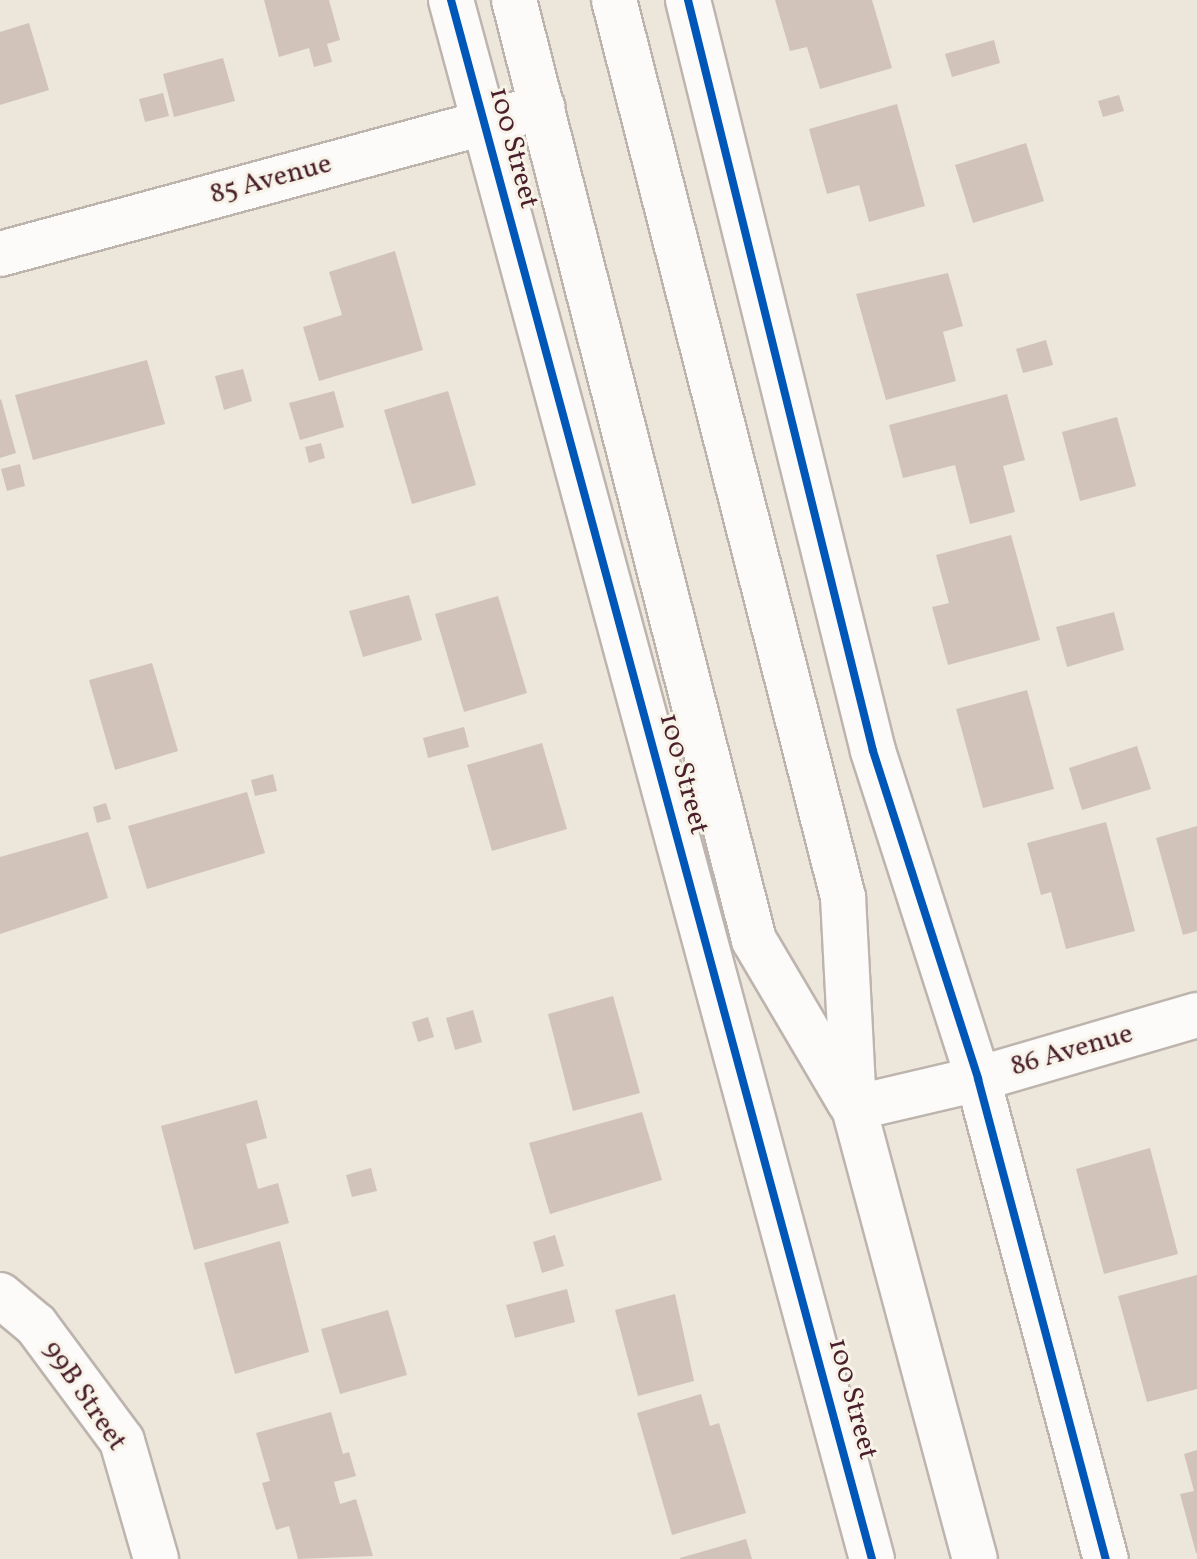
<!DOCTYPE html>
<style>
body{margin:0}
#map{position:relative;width:1197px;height:1559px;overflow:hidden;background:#ede6db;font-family:Vollkorn,serif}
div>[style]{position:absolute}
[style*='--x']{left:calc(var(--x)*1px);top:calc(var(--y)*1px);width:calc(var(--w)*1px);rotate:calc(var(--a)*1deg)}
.building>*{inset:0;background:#d1c3ba}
.roads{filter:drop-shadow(2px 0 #bdb4ae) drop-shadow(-2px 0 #bdb4ae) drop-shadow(0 2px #bdb4ae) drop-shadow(0 -2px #bdb4ae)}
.minor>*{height:44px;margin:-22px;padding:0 22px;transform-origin:22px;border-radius:22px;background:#fcfbfa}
.tertiary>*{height:44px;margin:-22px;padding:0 22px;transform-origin:22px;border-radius:22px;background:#fcfbfa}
.secondary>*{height:44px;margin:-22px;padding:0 22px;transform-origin:22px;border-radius:22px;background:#fcfbfa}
.cycleway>*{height:8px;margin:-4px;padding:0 4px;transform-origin:4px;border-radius:4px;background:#0057b8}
span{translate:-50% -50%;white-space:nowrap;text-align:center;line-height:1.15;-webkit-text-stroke:6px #f7f3e8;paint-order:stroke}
.street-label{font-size:28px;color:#4a1f2b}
</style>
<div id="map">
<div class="building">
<i style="clip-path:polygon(264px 0,329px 0,340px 40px,327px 44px,332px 62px,314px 67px,309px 48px,279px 57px)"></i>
<i style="clip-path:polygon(775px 0,872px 0,892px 68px,820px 89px,807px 47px,790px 51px)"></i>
<i style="clip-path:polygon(29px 23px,49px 90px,0 105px,0 32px)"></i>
<i style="clip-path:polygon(994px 40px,1000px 63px,952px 77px,945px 54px)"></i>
<i style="clip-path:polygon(223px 58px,235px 101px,174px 117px,163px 74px)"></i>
<i style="clip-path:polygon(163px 93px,169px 116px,145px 122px,139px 99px)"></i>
<i style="clip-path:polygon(1119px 95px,1124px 111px,1103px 117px,1098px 101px)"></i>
<i style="clip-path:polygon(897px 104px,925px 206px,869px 222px,859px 185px,827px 194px,809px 129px)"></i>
<i style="clip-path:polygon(1026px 143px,1044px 201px,973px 223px,955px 165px)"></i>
<i style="clip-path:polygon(395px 251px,423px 350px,319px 381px,303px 327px,342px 315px,329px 272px)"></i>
<i style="clip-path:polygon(948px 273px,963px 326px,943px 332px,956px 381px,886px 400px,856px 294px)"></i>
<i style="clip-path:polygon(1046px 340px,1053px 365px,1023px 373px,1016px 349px)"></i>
<i style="clip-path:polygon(147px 360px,165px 424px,33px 460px,15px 395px)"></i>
<i style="clip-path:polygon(243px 369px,252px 401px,224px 410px,215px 376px)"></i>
<i style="clip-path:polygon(334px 391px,344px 427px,300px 440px,289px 403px)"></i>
<i style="clip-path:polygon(448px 391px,476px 485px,412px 504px,384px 410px)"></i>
<i style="clip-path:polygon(1007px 394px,1025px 460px,1003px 466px,1015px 512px,970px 524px,955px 465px,903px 478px,889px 425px)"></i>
<i style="clip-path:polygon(1px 399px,16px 453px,0 458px,0 400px)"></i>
<i style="clip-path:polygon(1117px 417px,1136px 486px,1080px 501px,1062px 432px)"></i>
<i style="clip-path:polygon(321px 443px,325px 458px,309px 463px,305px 447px)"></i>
<i style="clip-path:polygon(20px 464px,25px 486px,7px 491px,1px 469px)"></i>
<i style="clip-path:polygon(1011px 535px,1040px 640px,948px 665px,932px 607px,949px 603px,936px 555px)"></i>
<i style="clip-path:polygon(409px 595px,422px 640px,363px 657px,349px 611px)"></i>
<i style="clip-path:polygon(498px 596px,527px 693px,464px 712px,435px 614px)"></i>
<i style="clip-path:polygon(1114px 612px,1124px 650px,1067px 667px,1056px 627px)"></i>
<i style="clip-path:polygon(152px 663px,178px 751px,115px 770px,89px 680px)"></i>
<i style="clip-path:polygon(1027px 690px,1054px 789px,983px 808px,956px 709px)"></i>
<i style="clip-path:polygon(464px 727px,469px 747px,428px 758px,423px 738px)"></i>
<i style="clip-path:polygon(542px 743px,567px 829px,492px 851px,467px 765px)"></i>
<i style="clip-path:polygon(1137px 746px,1151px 789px,1082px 810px,1069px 768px)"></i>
<i style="clip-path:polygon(273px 774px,277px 791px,255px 796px,251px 780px)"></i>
<i style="clip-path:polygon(247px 792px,265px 853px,147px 889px,128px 826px)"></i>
<i style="clip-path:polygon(106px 803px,111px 819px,97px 823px,93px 807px)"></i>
<i style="clip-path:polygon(1106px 822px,1135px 931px,1066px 949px,1051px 892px,1041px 895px,1027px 843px)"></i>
<i style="clip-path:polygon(1197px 826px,1197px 931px,1183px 935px,1156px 838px)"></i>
<i style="clip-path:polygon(88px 832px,108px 898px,0 934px,0 857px)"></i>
<i style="clip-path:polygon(613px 996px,640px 1093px,573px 1111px,548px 1014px)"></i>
<i style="clip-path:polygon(473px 1010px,482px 1042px,455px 1050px,446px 1018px)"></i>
<i style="clip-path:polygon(428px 1017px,434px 1037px,418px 1042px,412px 1022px)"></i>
<i style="clip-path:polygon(257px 1100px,267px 1138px,246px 1144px,258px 1189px,278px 1183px,289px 1223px,194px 1250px,161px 1126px)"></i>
<i style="clip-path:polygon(642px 1112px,662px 1180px,550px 1214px,529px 1143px)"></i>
<i style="clip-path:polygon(1150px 1148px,1178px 1254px,1104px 1274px,1076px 1169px)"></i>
<i style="clip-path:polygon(371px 1168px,377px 1191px,352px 1197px,346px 1175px)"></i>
<i style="clip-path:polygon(555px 1235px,564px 1266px,542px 1273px,533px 1242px)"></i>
<i style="clip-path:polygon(280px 1241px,309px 1352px,235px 1374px,204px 1263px)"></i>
<i style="clip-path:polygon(1197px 1275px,1197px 1389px,1147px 1402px,1118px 1296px)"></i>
<i style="clip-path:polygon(567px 1289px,575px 1322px,515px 1338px,506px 1305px)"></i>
<i style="clip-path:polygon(675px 1294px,694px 1381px,638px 1396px,615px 1310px)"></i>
<i style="clip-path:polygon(388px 1310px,407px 1375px,340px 1394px,321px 1329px)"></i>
<i style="clip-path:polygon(701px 1394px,710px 1426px,719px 1423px,746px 1513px,672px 1535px,637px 1413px)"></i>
<i style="clip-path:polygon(331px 1412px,343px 1454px,349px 1452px,356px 1476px,334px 1482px,340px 1504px,356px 1499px,373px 1556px,298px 1559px,289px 1526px,276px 1530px,262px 1483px,270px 1481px,256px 1433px)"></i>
<i style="clip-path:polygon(1197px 1450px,1197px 1553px,1196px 1553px,1180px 1494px,1194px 1491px,1184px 1454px)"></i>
<i style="clip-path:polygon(746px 1539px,752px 1559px,680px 1559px,680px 1558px)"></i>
</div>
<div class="roads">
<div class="minor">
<i style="--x:451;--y:0;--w:1615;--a:74.89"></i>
<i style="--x:688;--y:0;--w:773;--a:76.16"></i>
<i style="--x:873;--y:751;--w:344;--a:72.2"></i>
<i style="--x:978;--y:1079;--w:497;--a:75.1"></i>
<i style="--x:0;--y:254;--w:562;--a:-15.17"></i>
<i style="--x:0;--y:1295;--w:47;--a:39.8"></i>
<i style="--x:36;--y:1325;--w:144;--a:53.4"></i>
<i style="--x:122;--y:1441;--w:123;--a:73.9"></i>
</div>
<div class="tertiary">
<i style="--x:854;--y:1108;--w:127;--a:-13.2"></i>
<i style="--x:978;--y:1079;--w:228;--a:-16.3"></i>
</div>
<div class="secondary">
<i style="--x:514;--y:0;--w:970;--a:75.68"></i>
<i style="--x:754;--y:940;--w:189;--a:59.5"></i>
<i style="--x:614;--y:0;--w:926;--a:75.68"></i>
<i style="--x:843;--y:897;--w:211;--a:87"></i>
<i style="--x:854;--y:1108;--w:467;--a:75"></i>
</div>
</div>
<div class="cycleway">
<i style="--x:451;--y:0;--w:1615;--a:74.89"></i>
<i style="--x:688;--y:0;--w:773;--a:76.16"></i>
<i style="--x:873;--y:751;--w:344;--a:72.2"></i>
<i style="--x:978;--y:1079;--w:497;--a:75.1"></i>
</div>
<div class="street-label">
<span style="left:513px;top:148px;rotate:75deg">100 Street</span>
<span style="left:271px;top:180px;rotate:-15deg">85 Avenue</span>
<span style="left:683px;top:774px;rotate:75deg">100 Street</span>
<span style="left:1072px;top:1051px;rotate:-16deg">86 Avenue</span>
<span style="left:84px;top:1396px;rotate:56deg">99B Street</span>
<span style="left:852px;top:1399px;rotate:75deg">100 Street</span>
</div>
</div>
